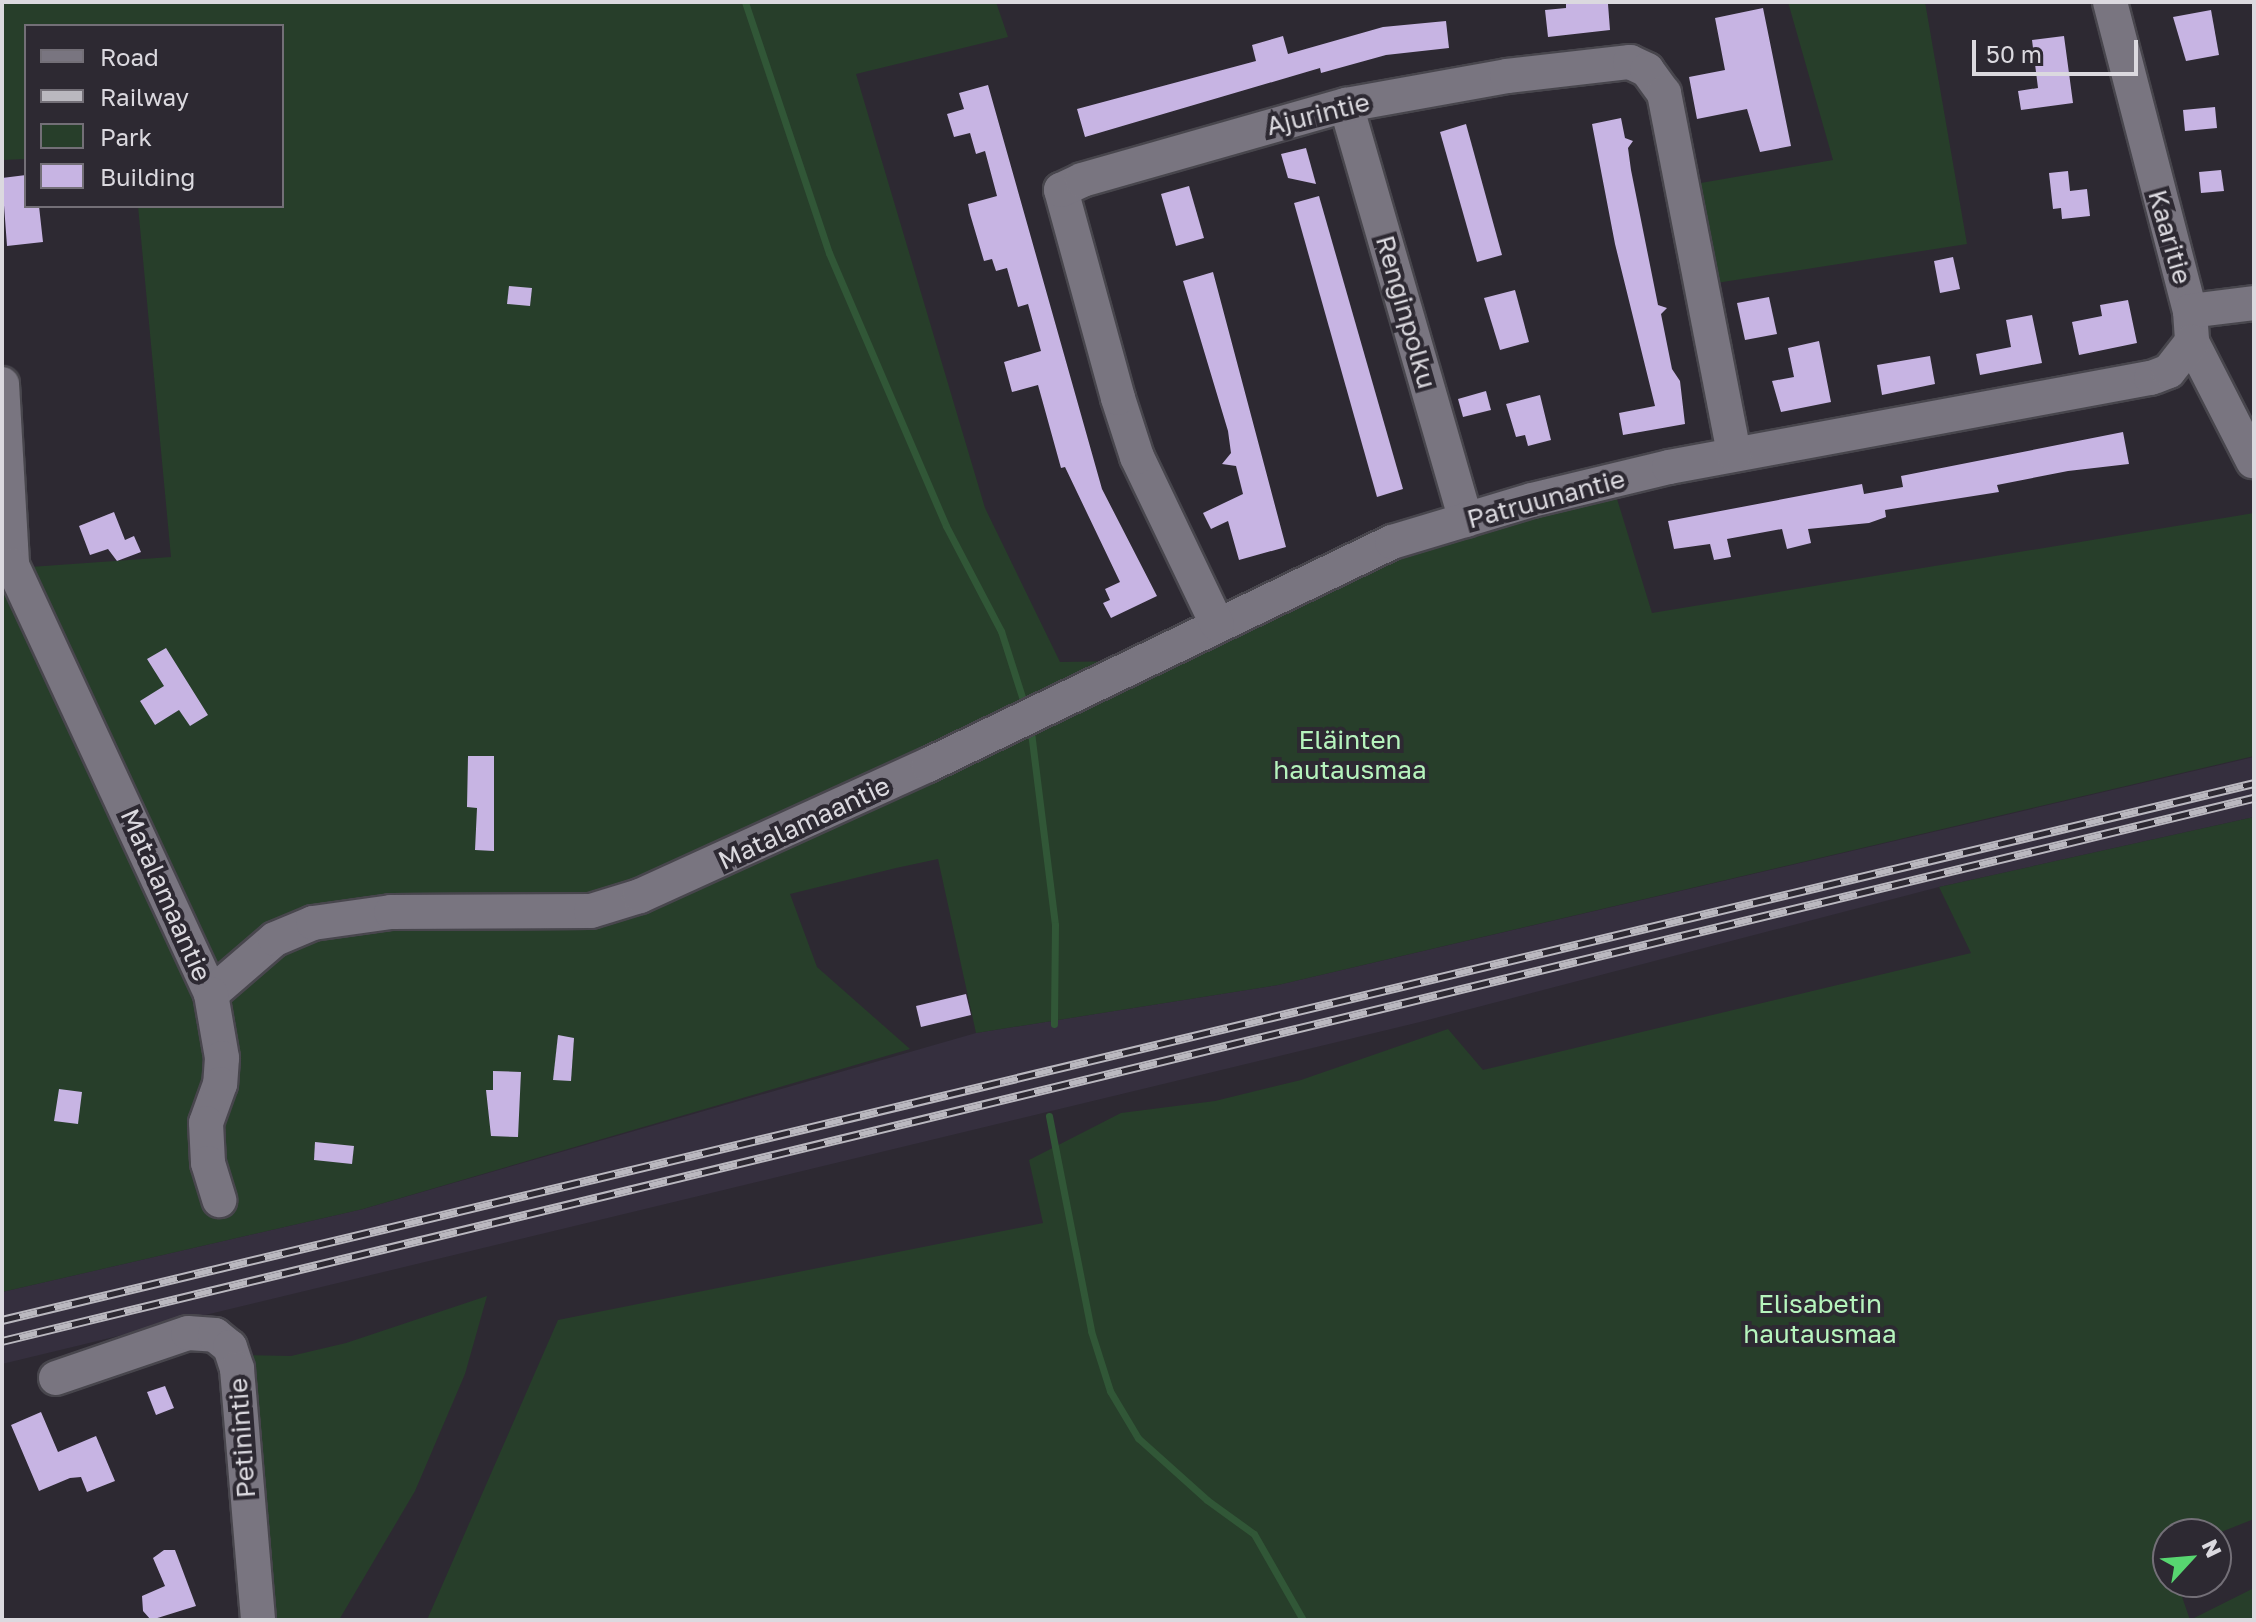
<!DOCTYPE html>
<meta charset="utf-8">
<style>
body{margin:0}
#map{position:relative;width:2256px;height:1622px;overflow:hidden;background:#2d2932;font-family:"Golos Text",sans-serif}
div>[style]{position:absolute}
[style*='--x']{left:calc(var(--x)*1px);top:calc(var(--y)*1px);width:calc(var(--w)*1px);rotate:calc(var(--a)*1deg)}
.built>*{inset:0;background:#352f3e}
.green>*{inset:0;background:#273e2a}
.stream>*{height:7px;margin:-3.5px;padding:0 3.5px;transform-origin:3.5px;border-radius:3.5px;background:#315737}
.building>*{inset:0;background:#c7b4e3}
.roads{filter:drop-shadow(2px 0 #48464d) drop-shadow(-2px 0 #48464d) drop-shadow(0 2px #48464d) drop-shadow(0 -2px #48464d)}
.minor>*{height:34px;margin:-17px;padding:0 17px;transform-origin:17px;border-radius:17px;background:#797580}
.rail>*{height:9px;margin-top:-4.5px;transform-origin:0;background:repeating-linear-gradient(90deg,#2d2932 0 18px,#bab8bf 0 36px);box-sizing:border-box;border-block:2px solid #bab8bf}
span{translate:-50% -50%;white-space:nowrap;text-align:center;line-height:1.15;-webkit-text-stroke:8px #2d2932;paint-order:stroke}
.street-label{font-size:26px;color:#dbd9df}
.park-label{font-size:26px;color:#b6f4bd}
.frame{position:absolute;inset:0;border:4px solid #dbd9df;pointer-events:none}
.legend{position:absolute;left:24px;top:24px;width:260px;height:184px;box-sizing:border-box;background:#2d2932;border:2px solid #736f77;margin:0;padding:10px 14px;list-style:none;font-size:24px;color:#dbd9df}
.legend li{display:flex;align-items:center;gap:16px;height:40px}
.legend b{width:40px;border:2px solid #736f77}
.north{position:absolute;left:2152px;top:1518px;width:80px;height:80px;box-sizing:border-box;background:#2d2932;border:2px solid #736f77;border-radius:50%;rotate:64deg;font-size:22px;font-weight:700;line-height:32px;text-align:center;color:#dbd9df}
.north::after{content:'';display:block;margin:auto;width:28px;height:36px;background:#57d570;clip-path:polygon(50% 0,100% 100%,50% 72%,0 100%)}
.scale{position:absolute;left:1972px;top:40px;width:166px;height:36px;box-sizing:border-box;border:4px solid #dbd9df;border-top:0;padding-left:10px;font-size:24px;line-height:28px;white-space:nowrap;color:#dbd9df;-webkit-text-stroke:6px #2d2932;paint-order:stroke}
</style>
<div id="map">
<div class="built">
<i style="clip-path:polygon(2254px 757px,2254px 817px,1939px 887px,1420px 1022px,2px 1364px,2px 1292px,363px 1209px,976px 1033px,1278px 985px)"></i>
</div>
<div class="green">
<i style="clip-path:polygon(2px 2px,996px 2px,1008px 37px,856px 74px,985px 508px,1060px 662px,1130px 661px,1355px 570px,1614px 489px,1652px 613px,2254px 513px,2254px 756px,1278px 985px,976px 1033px,938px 859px,896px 868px,790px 894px,817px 967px,910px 1049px,363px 1209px,2px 1292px,2px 569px,171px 557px,138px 206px,282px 206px,282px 26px,26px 26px,26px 159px,2px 160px)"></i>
<i style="clip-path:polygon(1788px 2px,1925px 2px,1967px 244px,1710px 284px,1689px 185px,1833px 160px)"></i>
<i style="clip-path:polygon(2254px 817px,2254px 1519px,2216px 1534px,2168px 1534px,2168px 1582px,2177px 1582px,2190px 1620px,427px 1620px,558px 1320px,1043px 1223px,1029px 1160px,1121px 1113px,1215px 1101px,1301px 1080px,1448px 1029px,1483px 1070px,1971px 953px,1939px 887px)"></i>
<i style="clip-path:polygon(487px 1296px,465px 1374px,415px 1491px,339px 1620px,275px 1620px,258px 1504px,246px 1355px,291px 1356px,346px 1343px)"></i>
<i style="clip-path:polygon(2254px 1588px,2254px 1620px,2190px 1620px)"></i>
</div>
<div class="stream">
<i style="--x:745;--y:2;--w:265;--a:71.5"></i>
<i style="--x:829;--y:253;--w:297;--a:66.8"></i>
<i style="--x:946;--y:526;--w:119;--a:62.4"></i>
<i style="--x:1001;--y:631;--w:69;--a:72.3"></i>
<i style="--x:1031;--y:732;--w:194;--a:82.9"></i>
<i style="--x:1055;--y:925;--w:99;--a:90.6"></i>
<i style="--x:1049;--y:1116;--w:219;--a:78.9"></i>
<i style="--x:1091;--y:1331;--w:63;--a:72.4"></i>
<i style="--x:1110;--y:1391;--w:55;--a:59.2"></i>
<i style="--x:1138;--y:1438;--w:93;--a:41.9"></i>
<i style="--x:1207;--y:1500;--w:58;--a:35.9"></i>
<i style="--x:1254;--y:1534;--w:99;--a:60.3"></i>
</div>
<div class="building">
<i style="clip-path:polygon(1566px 2px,1608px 4px,1610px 30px,1548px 37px,1545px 10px,1566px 8px)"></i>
<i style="clip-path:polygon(1763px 8px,1791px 146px,1760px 152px,1747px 109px,1697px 119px,1689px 77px,1725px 70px,1715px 18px)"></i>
<i style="clip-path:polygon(2211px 10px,2219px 55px,2186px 61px,2173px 17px)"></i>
<i style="clip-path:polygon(1446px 21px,1449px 48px,1386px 55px,1321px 73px,1320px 68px,1085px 137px,1077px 109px,1256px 61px,1252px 45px,1283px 36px,1288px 54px,1383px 27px)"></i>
<i style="clip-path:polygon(2064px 36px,2073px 103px,2021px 110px,2018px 91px,2038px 88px,2032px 40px)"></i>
<i style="clip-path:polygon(988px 85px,1102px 489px,1157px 596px,1111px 618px,1103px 603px,1110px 600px,1105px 589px,1120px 582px,1065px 467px,1061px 468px,1038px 385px,1012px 392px,1004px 362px,1041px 351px,1028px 304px,1018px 307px,1007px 268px,996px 271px,992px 259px,984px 261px,970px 214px,968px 204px,997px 196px,985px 151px,976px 154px,970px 133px,954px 137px,947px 114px,964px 109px,959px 93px)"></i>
<i style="clip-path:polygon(2215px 107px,2217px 128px,2185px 131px,2183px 110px)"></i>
<i style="clip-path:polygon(1621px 118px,1625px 138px,1633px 141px,1628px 148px,1631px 170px,1658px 305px,1667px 308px,1661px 314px,1672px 369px,1680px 381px,1685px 424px,1623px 435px,1619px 413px,1655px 406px,1615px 244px,1592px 124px)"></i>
<i style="clip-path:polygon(1466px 124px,1502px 255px,1477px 262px,1440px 132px)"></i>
<i style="clip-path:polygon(1306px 148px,1316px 184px,1288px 178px,1281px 154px)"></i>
<i style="clip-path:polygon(2221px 170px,2224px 191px,2201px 193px,2199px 172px)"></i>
<i style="clip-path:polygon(2068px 171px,2070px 191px,2087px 189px,2090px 216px,2062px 219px,2061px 208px,2053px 209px,2049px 173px)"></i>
<i style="clip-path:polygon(26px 175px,26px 206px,39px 206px,43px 242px,7px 246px,2px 178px)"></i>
<i style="clip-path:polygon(1189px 186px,1204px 238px,1176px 246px,1161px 194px)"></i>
<i style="clip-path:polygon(1319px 196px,1403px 489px,1377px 497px,1294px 203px)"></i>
<i style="clip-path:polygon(1953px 257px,1960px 289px,1940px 293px,1934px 261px)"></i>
<i style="clip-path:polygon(1213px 272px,1286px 547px,1239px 560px,1228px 521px,1211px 529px,1203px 513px,1243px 494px,1236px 466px,1222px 464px,1231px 453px,1228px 431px,1183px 281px)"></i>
<i style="clip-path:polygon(509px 286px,532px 288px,530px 306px,507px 304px)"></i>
<i style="clip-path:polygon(1515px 290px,1529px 342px,1500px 350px,1484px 298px)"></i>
<i style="clip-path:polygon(1769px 297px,1777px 334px,1745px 340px,1737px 303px)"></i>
<i style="clip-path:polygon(2128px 300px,2137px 343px,2079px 355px,2072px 322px,2102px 316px,2100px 305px)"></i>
<i style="clip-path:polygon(2032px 315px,2042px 363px,1980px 375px,1976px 354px,2011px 347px,2006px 320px)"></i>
<i style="clip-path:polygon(1819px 341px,1831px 402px,1781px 412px,1772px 381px,1794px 377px,1788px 348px)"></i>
<i style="clip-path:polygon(1930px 356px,1935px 384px,1882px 395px,1877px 365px)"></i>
<i style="clip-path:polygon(1486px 391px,1491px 410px,1463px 417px,1458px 399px)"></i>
<i style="clip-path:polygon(1540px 395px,1551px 440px,1528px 446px,1525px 435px,1516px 437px,1506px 404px)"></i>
<i style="clip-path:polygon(2123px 432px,2129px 464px,2068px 471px,1997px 485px,1999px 492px,1885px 510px,1886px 517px,1869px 523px,1808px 529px,1811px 543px,1787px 549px,1782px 529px,1727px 539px,1731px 557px,1714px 560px,1710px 544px,1674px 549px,1668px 521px,1862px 484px,1864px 494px,1903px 487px,1901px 476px)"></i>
<i style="clip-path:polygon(114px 512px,125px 540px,134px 536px,141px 552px,117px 561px,108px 549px,90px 555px,79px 526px)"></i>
<i style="clip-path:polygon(166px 648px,208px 715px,190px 726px,179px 710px,155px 725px,140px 701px,164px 686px,147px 659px)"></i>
<i style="clip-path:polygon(468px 756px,494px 756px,494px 851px,475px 850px,477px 808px,467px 807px)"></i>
<i style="clip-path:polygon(966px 994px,971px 1015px,921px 1027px,916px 1006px)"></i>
<i style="clip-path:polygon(558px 1035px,574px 1038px,571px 1081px,553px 1080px)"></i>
<i style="clip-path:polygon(493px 1071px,521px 1072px,518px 1137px,491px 1136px,486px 1090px,493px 1090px)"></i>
<i style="clip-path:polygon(59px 1089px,82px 1092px,78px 1124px,54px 1121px)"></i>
<i style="clip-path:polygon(315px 1142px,354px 1146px,352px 1164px,314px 1160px)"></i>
<i style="clip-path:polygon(165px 1386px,174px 1408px,156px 1415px,147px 1392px)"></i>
<i style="clip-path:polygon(41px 1412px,58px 1452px,96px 1436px,115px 1481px,87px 1492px,81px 1477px,70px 1478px,39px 1491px,11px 1425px)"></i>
<i style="clip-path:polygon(164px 1550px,175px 1550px,196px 1606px,151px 1620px,143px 1611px,142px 1596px,165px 1586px,153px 1558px)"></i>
</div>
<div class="roads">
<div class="minor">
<i style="--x:2110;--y:2;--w:319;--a:75.5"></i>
<i style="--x:2190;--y:311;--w:31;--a:86"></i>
<i style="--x:2192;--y:342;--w:134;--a:62.9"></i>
<i style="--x:1346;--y:105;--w:432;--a:73.9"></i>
<i style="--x:2190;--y:311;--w:64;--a:-7.1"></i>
<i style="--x:2;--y:384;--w:181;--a:86.8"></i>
<i style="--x:12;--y:565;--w:473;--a:65.1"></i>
<i style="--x:211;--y:994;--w:84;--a:-40.7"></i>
<i style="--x:275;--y:939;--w:41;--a:-22.8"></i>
<i style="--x:313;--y:923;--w:79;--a:-8"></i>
<i style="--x:391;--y:912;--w:200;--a:-0.3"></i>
<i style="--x:591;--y:911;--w:51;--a:-17"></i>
<i style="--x:640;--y:896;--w:316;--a:-24.5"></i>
<i style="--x:928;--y:765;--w:515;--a:-25.67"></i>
<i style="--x:1392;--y:542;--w:146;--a:-16.7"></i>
<i style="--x:1532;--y:500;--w:141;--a:-13.5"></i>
<i style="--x:1669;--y:467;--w:490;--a:-10.5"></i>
<i style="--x:2151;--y:378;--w:19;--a:-21"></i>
<i style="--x:2169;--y:371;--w:37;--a:-52"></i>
<i style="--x:1217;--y:624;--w:185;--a:-115.6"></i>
<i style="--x:1137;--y:457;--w:62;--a:-107.9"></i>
<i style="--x:1118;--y:398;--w:216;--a:-105.3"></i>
<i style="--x:1061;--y:190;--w:23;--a:-25"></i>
<i style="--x:1082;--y:180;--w:274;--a:-15.9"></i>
<i style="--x:1346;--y:105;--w:164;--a:-10.2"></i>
<i style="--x:1507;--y:76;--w:124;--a:-6.5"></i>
<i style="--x:1630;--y:62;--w:19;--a:25"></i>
<i style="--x:1647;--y:70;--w:29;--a:54"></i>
<i style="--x:1664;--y:93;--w:368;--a:79"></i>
<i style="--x:211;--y:994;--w:65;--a:80.2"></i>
<i style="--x:222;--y:1058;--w:26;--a:94"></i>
<i style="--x:220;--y:1084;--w:41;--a:109.7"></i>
<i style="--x:206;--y:1123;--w:40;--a:87.1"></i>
<i style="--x:208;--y:1163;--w:39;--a:73"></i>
<i style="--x:56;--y:1378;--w:139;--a:-18.8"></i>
<i style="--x:188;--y:1333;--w:27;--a:4"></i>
<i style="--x:215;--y:1335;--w:19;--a:39"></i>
<i style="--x:230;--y:1347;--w:23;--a:72"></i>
<i style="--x:237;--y:1369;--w:252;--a:85.2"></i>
</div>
</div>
<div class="rail">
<i style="--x:2;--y:1320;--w:2315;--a:-13.41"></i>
<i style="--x:2;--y:1341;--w:2317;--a:-13.56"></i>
</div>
<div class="street-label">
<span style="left:1318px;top:114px;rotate:-14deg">Ajurintie</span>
<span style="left:2170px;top:237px;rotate:74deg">Kaaritie</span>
<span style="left:1406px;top:312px;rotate:74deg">Renginpolku</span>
<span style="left:1546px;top:499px;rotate:-15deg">Patruunantie</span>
<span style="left:804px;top:823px;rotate:-25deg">Matalamaantie</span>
<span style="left:166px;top:895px;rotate:66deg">Matalamaantie</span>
<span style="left:242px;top:1438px;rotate:-94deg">Petinintie</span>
</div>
<div class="park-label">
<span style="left:1350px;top:755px">Eläinten<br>hautausmaa</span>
<span style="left:1820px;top:1319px">Elisabetin<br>hautausmaa</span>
</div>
<div class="frame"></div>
<ul class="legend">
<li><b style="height:10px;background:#797580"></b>Road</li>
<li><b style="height:10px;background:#bab8bf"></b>Railway</li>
<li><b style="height:22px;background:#273e2a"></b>Park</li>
<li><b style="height:22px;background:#c7b4e3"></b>Building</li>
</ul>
<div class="north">N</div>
<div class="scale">50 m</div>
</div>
